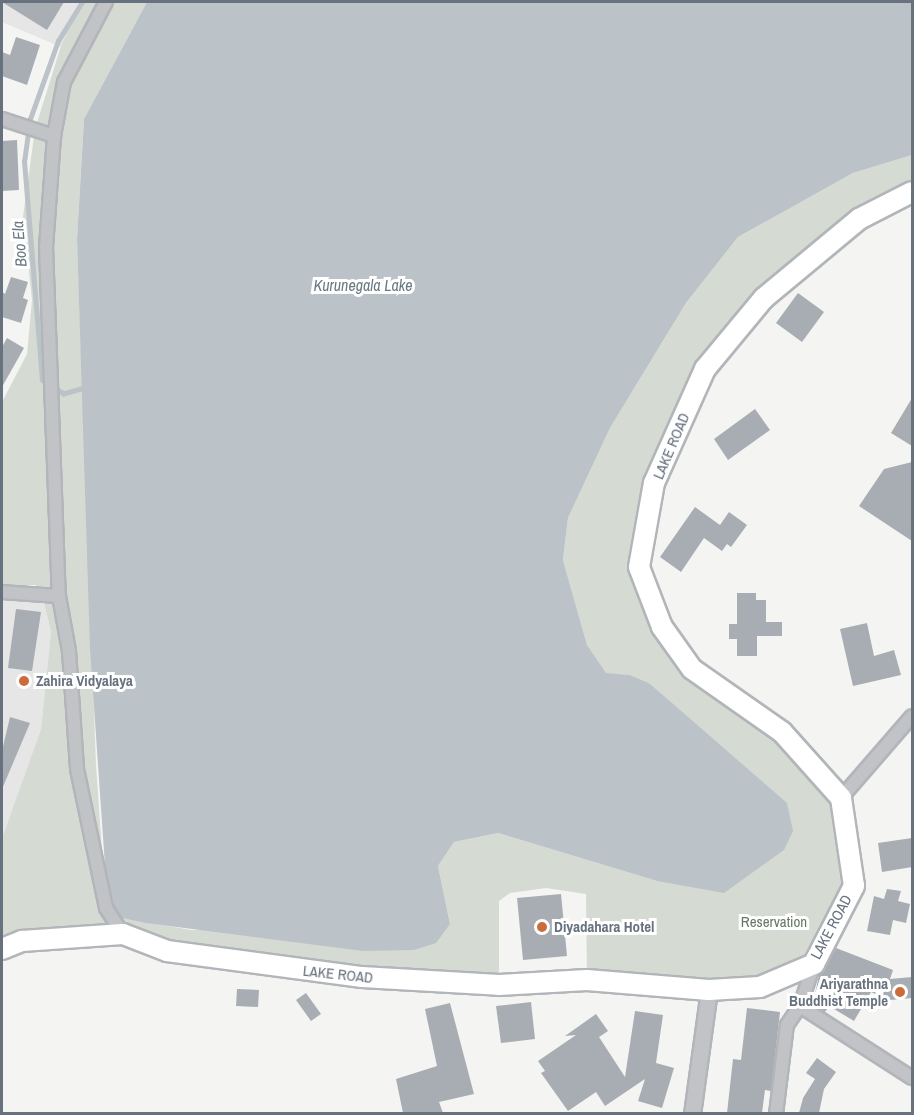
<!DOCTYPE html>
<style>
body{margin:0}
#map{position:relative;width:914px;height:1115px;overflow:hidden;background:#f4f5f2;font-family:"Archivo Narrow",sans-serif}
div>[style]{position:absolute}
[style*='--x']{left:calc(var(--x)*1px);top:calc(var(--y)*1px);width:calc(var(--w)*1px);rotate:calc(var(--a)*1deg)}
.built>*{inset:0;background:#e5e6e5}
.green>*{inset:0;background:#d5dbd3}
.water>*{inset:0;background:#bbc2c8}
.stream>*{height:4.5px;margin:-2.25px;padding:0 2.25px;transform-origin:2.25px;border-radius:2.25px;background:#bbc2c8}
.building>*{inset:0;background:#a8adb3}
.roads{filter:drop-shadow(2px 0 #b2b5b9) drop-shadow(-2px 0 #b2b5b9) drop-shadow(0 2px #b2b5b9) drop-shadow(0 -2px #b2b5b9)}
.minor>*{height:12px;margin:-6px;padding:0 6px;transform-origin:6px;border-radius:6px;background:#c1c3c6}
.tertiary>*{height:15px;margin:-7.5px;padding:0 7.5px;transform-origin:7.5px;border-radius:7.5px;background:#c1c3c6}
.primary>*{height:20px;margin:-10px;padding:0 10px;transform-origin:10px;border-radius:10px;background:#fff}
.dots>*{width:16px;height:16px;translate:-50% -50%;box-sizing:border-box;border:3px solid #fff;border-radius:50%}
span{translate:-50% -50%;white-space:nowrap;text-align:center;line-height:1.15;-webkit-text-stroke:6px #fff;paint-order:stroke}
.street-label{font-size:15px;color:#68727f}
.poi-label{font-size:15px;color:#68727f;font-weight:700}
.left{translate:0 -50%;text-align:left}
.right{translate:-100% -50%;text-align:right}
.park-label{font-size:15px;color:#677766}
.water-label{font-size:16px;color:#697982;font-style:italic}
.frame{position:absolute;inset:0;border:3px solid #68727f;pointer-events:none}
</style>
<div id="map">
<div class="built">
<i style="clip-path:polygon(2px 2px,81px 2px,61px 47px,2px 22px)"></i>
<i style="clip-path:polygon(42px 594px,51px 632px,41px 729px,2px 838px,2px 598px)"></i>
</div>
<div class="green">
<i style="clip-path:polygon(81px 2px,147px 2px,84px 119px,77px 239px,96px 765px,106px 908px,123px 933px,122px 918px,191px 930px,450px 924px,438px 866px,454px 842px,498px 833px,657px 881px,695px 725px,649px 683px,630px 675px,606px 674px,587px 645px,563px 560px,568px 518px,610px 428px,686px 303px,738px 237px,853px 173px,912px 155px,912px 192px,859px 219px,705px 369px,654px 483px,639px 566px,692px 669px,782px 732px,841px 798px,854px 886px,814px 964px,760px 987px,587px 980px,586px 894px,546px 888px,510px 893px,499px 901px,499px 985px,362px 977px,123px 934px,2px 949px,2px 838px,41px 729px,51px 632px,42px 594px,36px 585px,2px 587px,2px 402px,27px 354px,32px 300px,23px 217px,35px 129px,61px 46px)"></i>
</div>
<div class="water">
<i style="clip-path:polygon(147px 2px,912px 2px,912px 155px,853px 173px,738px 237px,686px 303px,610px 428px,568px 518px,563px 560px,587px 645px,606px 673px,630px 675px,649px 683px,787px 803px,793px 831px,784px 850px,724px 893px,657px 881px,498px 833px,454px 842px,438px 866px,450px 924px,436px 943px,414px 950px,363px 951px,146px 923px,122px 918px,111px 901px,106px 880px,90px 649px,77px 239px,84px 119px)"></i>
</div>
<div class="stream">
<i style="--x:81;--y:389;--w:18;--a:164"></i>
<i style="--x:64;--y:394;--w:26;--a:-148"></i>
<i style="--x:42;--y:380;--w:219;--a:-94.7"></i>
<i style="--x:24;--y:162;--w:43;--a:-82.1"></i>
<i style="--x:30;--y:119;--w:83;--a:-70.3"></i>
<i style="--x:58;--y:41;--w:46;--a:-58.4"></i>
</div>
<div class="building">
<i style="clip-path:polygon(2px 2px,64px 2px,47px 30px)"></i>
<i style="clip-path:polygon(16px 37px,40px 45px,27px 85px,2px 76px,2px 52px,10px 55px)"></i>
<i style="clip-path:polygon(17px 140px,19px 190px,2px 191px,2px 141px)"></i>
<i style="clip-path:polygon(11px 277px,28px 282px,23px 298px,28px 300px,21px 323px,2px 317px,2px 292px,5px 294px)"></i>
<i style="clip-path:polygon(798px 293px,824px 312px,802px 342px,776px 323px)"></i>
<i style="clip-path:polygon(7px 338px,24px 348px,2px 387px,2px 347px)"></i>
<i style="clip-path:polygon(912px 398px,912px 446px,891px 433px)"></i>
<i style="clip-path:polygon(755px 409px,770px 430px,728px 460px,714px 439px)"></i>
<i style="clip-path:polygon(912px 462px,912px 541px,859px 506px,884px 469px)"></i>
<i style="clip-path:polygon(695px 507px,720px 525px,729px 512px,747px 525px,731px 547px,727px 544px,722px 551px,704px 538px,681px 572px,660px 557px)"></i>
<i style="clip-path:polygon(737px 593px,756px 593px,756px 600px,766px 600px,766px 622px,782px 622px,782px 636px,757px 636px,757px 656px,737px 656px,737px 639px,729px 639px,729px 624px,737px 624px)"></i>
<i style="clip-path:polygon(16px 609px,41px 612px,32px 671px,8px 668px)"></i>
<i style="clip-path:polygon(867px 623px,874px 656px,894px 650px,901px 675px,853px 686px,840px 629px)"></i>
<i style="clip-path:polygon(10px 717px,30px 723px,2px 789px,2px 751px)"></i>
<i style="clip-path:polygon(912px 838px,912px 867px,882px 872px,878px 843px)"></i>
<i style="clip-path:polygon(887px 889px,901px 891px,898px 901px,910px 904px,906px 923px,893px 920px,890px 935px,867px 931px,874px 896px,884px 899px)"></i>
<i style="clip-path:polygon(561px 894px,567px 956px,523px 960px,517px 898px)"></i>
<i style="clip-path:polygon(836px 948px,893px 970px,890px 979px,912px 977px,912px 998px,890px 1000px,871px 992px,854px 1021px,829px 1006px,825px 1012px,813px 1004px,819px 975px)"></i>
<i style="clip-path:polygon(237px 989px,259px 990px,258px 1007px,236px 1006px)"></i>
<i style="clip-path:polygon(306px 993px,321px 1014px,311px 1021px,296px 1000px)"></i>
<i style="clip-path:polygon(531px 1002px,535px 1039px,501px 1043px,496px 1006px)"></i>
<i style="clip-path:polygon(450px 1003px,474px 1094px,439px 1102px,443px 1113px,403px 1113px,396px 1079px,437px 1066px,425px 1009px)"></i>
<i style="clip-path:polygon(747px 1008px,780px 1012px,771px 1091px,765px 1090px,762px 1113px,727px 1113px,733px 1059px,741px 1060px)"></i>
<i style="clip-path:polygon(635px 1011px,663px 1015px,656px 1063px,674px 1068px,662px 1108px,638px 1101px,645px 1079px,605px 1106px,596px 1092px,568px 1111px,541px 1073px,545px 1071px,538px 1061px,576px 1035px,565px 1036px,596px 1014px,608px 1031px,599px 1037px,625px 1077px)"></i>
<i style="clip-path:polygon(817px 1058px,836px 1072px,824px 1089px,819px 1113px,799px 1113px,803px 1098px,815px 1079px,806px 1073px)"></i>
</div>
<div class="roads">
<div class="minor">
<i style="--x:106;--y:2;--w:90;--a:117.7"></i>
<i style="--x:64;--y:82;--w:55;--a:100.5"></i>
<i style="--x:54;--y:136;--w:111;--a:94.1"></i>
<i style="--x:46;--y:247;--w:349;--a:87.9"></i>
<i style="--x:59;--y:596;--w:56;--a:79.7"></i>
<i style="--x:69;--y:651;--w:118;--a:86.1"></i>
<i style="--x:77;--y:769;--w:142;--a:78.2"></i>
<i style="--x:106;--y:908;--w:31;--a:57"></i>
<i style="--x:2;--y:119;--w:55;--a:18.1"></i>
<i style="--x:2;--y:592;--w:57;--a:4"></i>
<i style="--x:841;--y:798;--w:108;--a:-49.1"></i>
<i style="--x:814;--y:964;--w:44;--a:108.4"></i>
<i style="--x:800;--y:1006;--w:133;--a:32.7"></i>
<i style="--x:776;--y:1114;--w:90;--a:-83"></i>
<i style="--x:787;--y:1025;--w:23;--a:-56"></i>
</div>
<div class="tertiary">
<i style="--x:692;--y:1114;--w:125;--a:-82.2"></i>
</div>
<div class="primary">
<i style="--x:2;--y:949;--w:22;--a:-22"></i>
<i style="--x:22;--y:941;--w:101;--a:-4"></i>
<i style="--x:123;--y:934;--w:47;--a:21.1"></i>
<i style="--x:167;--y:951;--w:197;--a:7.6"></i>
<i style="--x:362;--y:977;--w:137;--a:3.3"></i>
<i style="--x:499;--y:985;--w:88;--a:-3.3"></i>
<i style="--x:587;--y:980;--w:122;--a:4.7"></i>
<i style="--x:709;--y:990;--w:51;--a:-3.4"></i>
<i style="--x:760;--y:987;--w:59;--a:-23.1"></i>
<i style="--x:814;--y:964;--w:88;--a:-62.9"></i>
<i style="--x:854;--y:886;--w:89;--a:-98.4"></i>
<i style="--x:841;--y:798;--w:89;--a:-131.8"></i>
<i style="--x:782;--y:732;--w:110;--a:-145"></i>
<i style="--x:692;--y:669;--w:52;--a:-125.5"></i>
<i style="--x:662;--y:627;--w:64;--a:-111"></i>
<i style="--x:639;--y:567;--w:85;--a:-79.9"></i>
<i style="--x:654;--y:483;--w:125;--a:-65.9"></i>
<i style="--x:705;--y:369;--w:92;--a:-50.3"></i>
<i style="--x:764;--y:298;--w:124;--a:-39.7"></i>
<i style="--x:859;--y:219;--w:59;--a:-27"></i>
</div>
</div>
<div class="dots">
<i style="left:24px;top:681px;background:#cb6c3b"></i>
<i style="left:542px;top:927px;background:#cb6c3b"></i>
<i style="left:900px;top:992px;background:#cb6c3b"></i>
</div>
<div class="street-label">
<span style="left:671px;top:446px;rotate:-67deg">LAKE ROAD</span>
<span style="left:831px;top:927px;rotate:-62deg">LAKE ROAD</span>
<span style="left:338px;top:974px;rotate:6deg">LAKE ROAD</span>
</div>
<div class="poi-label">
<span class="left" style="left:36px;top:681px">Zahira Vidyalaya</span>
<span class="left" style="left:554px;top:927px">Diyadahara Hotel</span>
<span class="right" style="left:888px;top:992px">Ariyarathna<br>Buddhist Temple</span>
</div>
<div class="park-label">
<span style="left:774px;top:922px">Reservation</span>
</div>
<div class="water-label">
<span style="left:19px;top:244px;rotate:-95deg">Boo Ela</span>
<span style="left:363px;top:285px">Kurunegala Lake</span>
</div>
<div class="frame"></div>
</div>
